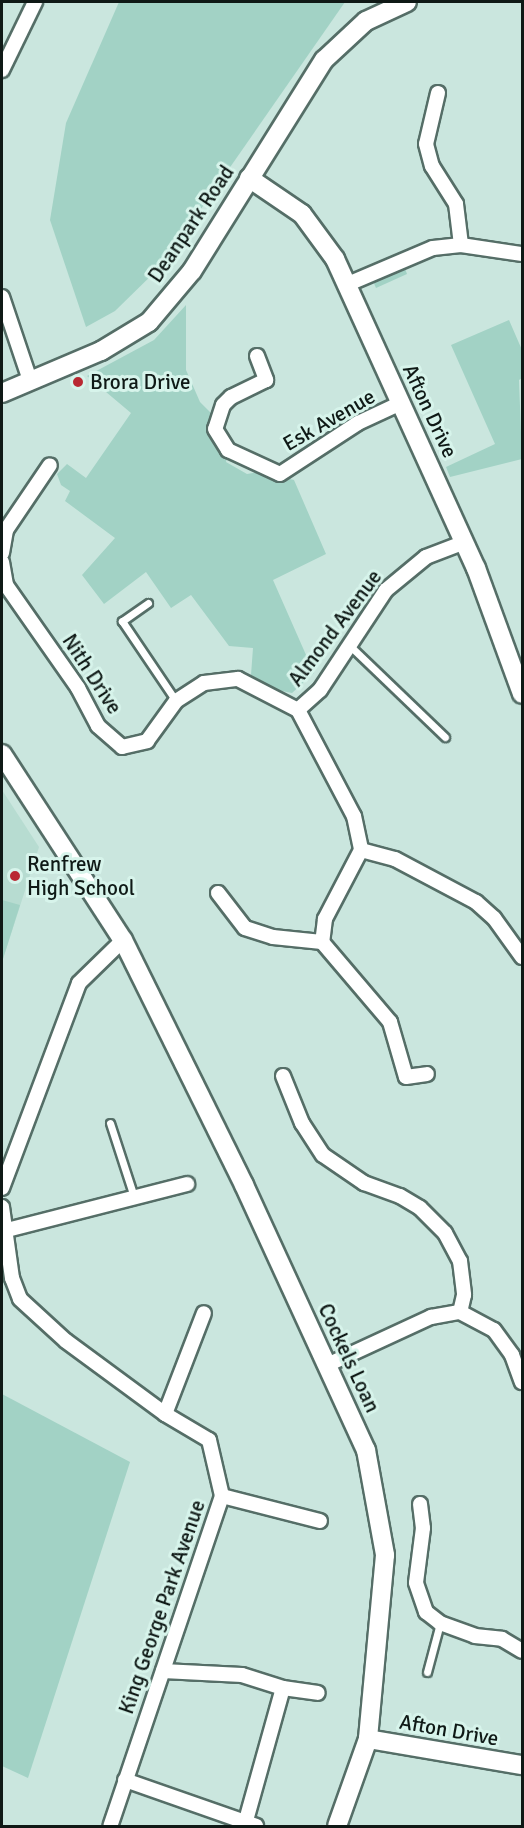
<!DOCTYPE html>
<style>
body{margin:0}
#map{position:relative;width:524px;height:1828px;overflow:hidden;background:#cae6de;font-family:Signika,sans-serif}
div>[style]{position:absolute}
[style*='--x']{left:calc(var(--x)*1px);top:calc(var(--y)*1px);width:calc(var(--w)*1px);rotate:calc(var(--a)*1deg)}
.built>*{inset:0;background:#b7dcd1}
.green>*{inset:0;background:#a2d2c5}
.roads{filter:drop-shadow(2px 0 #556e67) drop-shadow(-2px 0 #556e67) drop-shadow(0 2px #556e67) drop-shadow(0 -2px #556e67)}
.service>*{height:7px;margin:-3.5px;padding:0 3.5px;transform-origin:3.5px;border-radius:3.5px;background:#fff}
.minor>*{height:14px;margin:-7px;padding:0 7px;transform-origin:7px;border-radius:7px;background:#fff}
.tertiary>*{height:18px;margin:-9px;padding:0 9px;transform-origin:9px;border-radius:9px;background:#fff}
.dots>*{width:16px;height:16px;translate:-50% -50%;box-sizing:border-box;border:3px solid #d7f4eb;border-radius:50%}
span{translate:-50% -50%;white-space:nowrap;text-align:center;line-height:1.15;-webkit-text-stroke:6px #d7f4eb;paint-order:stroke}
.street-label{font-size:21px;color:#0f1916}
.poi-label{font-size:21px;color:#0f1916}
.left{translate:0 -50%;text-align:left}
.frame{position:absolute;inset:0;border:3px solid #0f1916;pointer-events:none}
</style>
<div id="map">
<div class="built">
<i style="clip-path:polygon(2px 790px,39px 847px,2px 962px)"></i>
</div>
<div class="green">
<i style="clip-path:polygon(119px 2px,345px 2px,162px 265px,115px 311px,86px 327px,50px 220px,66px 123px)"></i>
<i style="clip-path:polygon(404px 266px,407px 274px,376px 288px,373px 281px)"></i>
<i style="clip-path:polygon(186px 305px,186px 370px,200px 402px,211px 413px,214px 431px,228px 454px,226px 462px,247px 474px,260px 472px,294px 480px,326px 554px,273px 580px,314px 673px,292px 693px,277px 690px,251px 675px,253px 648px,229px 646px,191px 595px,171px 608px,146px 572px,104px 604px,82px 575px,115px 538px,65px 501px,70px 491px,61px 485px,57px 474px,67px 464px,86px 478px,131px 413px,87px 376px,154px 340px)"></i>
<i style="clip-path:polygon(509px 320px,522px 350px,522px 378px,519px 380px,522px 459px,450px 477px,446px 467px,495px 444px,451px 345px)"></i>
<i style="clip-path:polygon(2px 900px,20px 905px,2px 962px)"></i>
<i style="clip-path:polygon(2px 1394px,130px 1462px,28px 1778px,2px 1766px)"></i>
</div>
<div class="roads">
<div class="service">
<i style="--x:148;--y:603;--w:32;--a:145"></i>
<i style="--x:122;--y:621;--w:97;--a:56"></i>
<i style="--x:349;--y:645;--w:133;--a:43.8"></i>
<i style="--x:110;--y:1123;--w:78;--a:72"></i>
<i style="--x:427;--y:1672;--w:51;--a:-75.1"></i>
</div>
<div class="minor">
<i style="--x:2;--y:70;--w:76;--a:-64.1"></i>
<i style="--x:438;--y:93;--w:52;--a:103.2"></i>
<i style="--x:426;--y:144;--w:23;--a:75"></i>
<i style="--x:432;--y:166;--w:45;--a:57.7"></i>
<i style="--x:456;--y:204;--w:41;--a:83"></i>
<i style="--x:348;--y:284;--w:92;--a:-23"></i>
<i style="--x:433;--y:248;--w:28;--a:-6"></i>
<i style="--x:461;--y:245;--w:62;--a:8.4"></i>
<i style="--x:2;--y:297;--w:88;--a:71.4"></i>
<i style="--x:257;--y:356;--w:26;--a:69"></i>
<i style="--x:266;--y:380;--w:39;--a:154"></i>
<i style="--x:231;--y:397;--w:11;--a:135"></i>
<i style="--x:223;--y:405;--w:25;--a:108"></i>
<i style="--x:215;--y:429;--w:25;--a:58"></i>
<i style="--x:228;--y:450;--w:57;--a:24.8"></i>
<i style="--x:280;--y:474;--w:93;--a:-33.2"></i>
<i style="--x:358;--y:423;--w:47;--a:-24.9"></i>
<i style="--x:465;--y:542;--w:42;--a:159"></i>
<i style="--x:426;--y:557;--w:52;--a:140.5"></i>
<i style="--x:386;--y:590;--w:120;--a:123.4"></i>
<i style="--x:320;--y:690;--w:30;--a:138"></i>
<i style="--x:298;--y:710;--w:120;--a:62.2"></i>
<i style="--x:354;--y:816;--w:35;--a:78"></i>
<i style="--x:361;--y:850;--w:35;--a:15"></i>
<i style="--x:395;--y:859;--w:92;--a:28"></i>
<i style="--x:476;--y:902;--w:24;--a:42"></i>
<i style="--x:494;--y:918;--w:48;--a:54.3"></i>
<i style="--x:2;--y:553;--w:23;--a:-80"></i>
<i style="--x:6;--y:530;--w:78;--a:-55.9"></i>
<i style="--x:2;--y:562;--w:23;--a:80"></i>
<i style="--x:6;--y:585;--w:126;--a:55"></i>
<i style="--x:78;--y:688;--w:43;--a:62.2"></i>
<i style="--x:98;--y:726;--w:32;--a:41"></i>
<i style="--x:122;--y:747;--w:26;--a:-13"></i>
<i style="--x:147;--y:741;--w:49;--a:-54.1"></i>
<i style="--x:176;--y:701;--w:33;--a:-33"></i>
<i style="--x:204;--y:683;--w:34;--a:-7"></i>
<i style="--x:238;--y:679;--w:68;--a:27.3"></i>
<i style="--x:361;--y:850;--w:78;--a:117.6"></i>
<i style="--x:325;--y:919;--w:23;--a:97"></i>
<i style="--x:322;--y:942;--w:105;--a:49.6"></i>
<i style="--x:390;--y:1022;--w:57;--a:73.8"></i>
<i style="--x:406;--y:1077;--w:21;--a:-8"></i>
<i style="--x:218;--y:893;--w:44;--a:52.4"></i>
<i style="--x:245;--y:928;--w:29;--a:18"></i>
<i style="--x:273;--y:937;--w:49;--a:5.8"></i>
<i style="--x:283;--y:1076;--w:51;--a:68"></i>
<i style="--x:302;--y:1123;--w:38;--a:57"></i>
<i style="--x:323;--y:1155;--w:50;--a:34.3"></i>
<i style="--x:364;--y:1183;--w:38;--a:20"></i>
<i style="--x:400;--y:1196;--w:23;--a:31"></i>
<i style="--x:420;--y:1208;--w:35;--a:45"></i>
<i style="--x:445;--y:1233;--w:32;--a:62"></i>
<i style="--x:460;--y:1261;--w:34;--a:83"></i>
<i style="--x:464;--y:1295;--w:17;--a:103"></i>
<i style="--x:2;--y:1188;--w:219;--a:-69.4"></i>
<i style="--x:79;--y:983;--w:62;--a:-44.3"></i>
<i style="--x:2;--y:1207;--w:72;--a:82"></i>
<i style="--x:12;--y:1278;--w:22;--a:69"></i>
<i style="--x:20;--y:1299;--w:62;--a:42.4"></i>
<i style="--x:66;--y:1341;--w:123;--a:36.4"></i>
<i style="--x:165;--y:1414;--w:51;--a:30.6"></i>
<i style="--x:209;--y:1440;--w:57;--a:76.9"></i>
<i style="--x:222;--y:1496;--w:348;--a:108.7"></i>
<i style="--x:7;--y:1230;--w:186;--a:-14.3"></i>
<i style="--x:327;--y:1365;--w:115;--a:-24.8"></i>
<i style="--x:431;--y:1317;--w:29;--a:-10"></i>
<i style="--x:460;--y:1312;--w:38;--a:28"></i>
<i style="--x:494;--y:1330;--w:31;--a:54"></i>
<i style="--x:512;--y:1355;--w:29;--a:70"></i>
<i style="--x:165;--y:1414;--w:108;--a:-68.9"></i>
<i style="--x:222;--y:1496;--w:101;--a:14.3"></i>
<i style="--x:420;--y:1504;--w:24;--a:83"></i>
<i style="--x:423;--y:1528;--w:55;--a:97.3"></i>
<i style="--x:416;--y:1583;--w:31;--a:71"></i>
<i style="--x:426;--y:1612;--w:18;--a:38"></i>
<i style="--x:440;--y:1623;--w:37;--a:20"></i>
<i style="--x:475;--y:1636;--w:27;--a:6"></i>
<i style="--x:502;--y:1639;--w:23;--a:31"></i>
<i style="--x:163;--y:1671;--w:79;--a:2.9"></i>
<i style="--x:242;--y:1675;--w:43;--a:17.6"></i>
<i style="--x:283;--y:1688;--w:35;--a:8"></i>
<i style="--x:125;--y:1780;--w:139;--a:19.3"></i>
<i style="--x:245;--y:1824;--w:141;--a:-74.4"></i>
</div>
<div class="tertiary">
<i style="--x:249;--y:178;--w:64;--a:34.2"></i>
<i style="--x:302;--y:214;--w:56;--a:53.7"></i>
<i style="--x:335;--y:259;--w:340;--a:65.5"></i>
<i style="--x:476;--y:568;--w:134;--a:69.9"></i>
<i style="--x:2;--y:393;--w:108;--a:-23"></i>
<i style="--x:101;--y:351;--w:56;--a:-31.1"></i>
<i style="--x:149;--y:322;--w:67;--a:-49.9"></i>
<i style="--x:192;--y:271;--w:249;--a:-58"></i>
<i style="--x:324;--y:60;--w:57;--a:-42.9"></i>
<i style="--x:366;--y:21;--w:45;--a:-24.9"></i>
<i style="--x:2;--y:754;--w:222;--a:57"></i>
<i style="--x:123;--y:940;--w:273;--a:63.7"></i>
<i style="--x:244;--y:1185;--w:292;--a:65.3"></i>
<i style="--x:366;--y:1450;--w:107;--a:79.7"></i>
<i style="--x:385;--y:1555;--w:185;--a:95.3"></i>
<i style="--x:368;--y:1739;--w:92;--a:109.6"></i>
<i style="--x:368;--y:1739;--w:156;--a:9.6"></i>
</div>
</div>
<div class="dots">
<i style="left:78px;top:382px;background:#b92933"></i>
<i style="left:15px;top:876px;background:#b92933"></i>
</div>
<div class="street-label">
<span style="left:191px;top:224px;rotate:-56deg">Deanpark Road</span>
<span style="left:430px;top:411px;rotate:65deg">Afton Drive</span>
<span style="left:329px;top:420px;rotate:-30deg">Esk Avenue</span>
<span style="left:335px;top:628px;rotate:-53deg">Almond Avenue</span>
<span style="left:92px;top:674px;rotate:57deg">Nith Drive</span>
<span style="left:349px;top:1358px;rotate:65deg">Cockels Loan</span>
<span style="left:162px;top:1607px;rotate:-71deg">King George Park Avenue</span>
<span style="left:449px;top:1730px;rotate:10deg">Afton Drive</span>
</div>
<div class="poi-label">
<span class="left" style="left:90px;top:382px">Brora Drive</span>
<span class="left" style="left:27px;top:876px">Renfrew<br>High School</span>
</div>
<div class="frame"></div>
</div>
